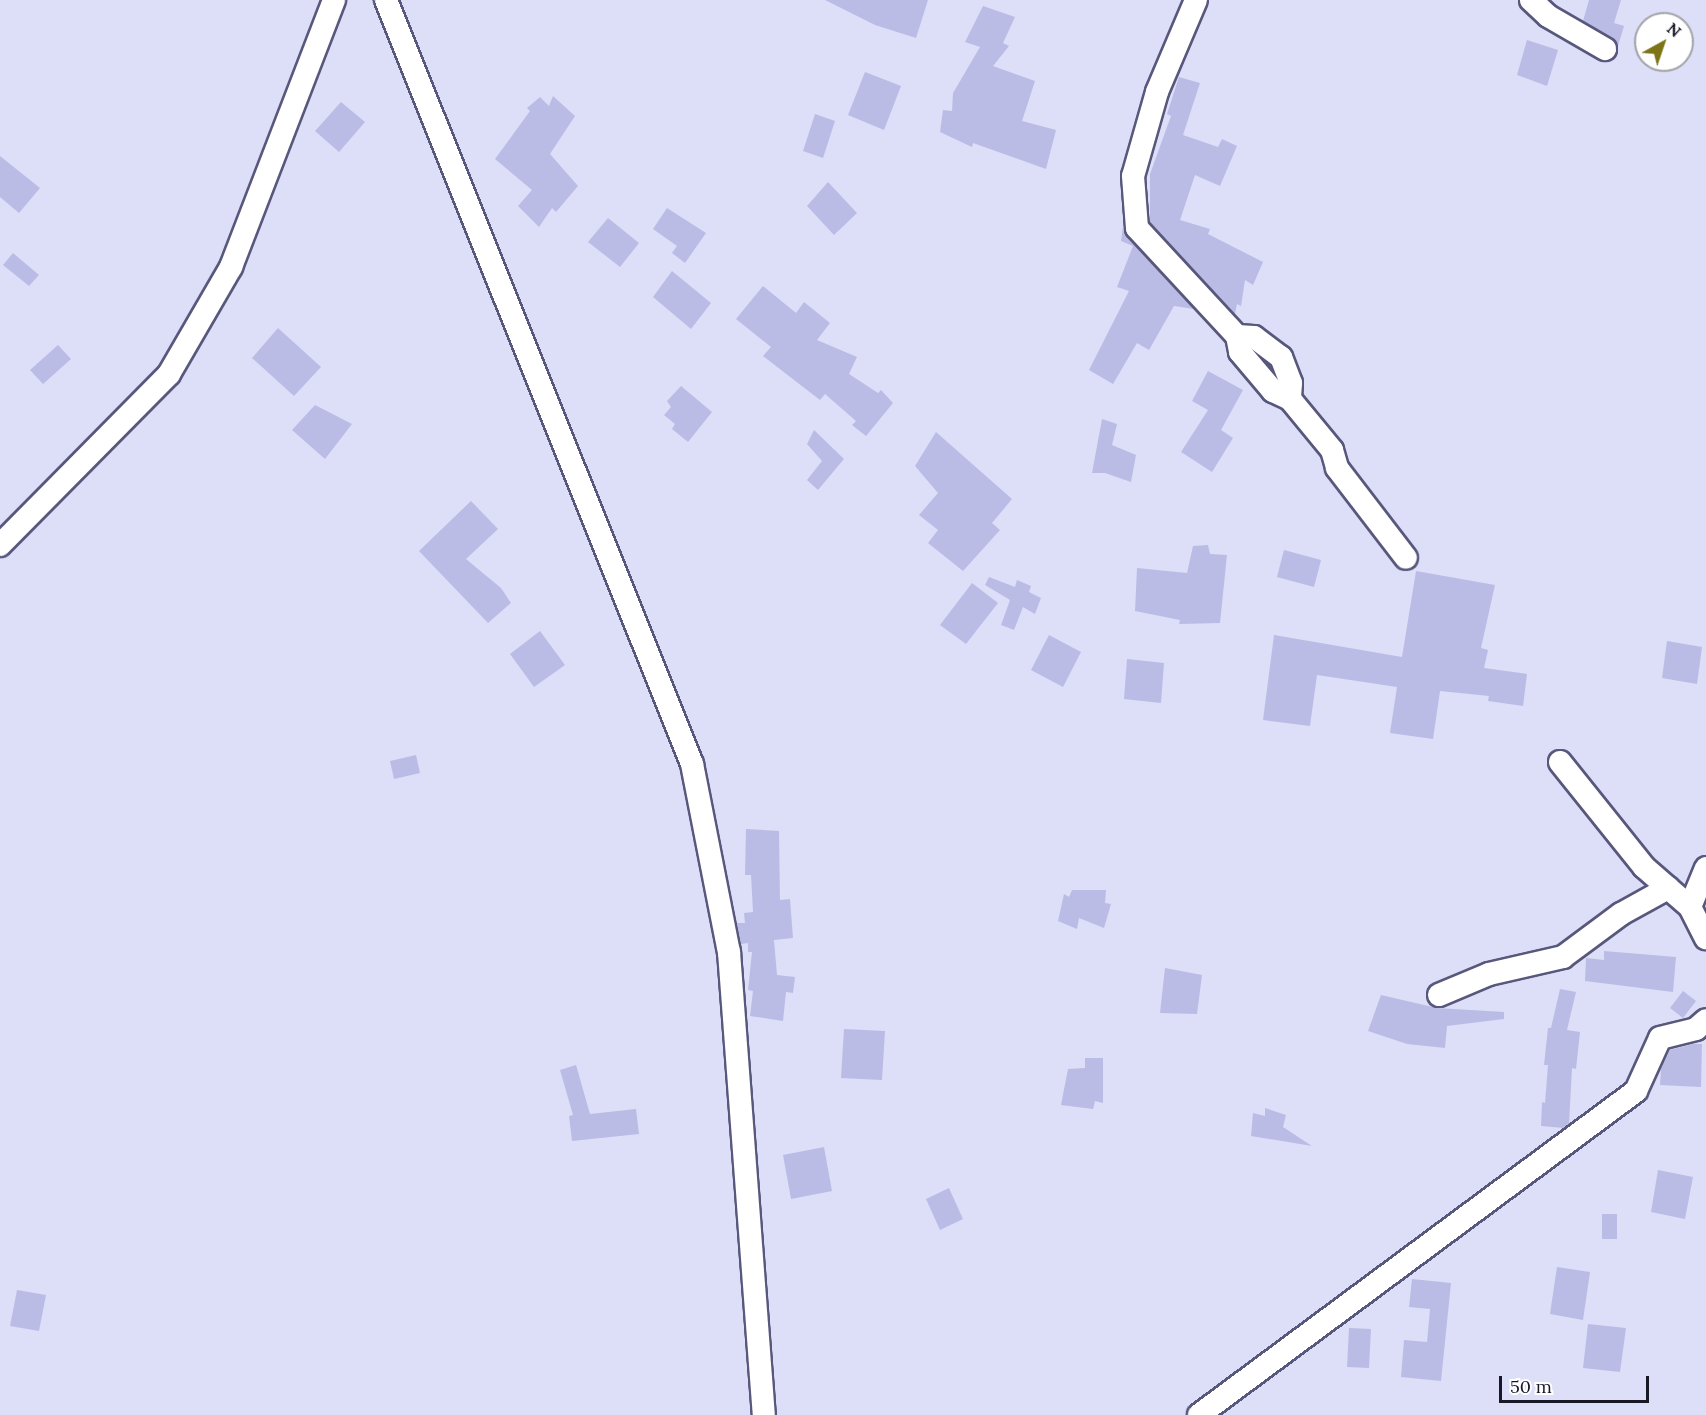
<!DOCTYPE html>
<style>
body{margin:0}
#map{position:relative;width:1706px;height:1415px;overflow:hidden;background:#dddef8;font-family:Lora,serif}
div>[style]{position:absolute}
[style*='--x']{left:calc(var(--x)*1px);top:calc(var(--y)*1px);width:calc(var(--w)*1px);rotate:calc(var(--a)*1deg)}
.building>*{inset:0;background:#bbbce5}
.roads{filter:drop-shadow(2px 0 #58577c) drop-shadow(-2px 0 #58577c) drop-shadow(0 2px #58577c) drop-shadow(0 -2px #58577c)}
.minor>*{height:22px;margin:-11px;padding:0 11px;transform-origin:11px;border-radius:11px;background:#fff}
span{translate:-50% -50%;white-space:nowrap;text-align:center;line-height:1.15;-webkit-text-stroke:6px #fff;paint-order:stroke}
.north{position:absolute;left:1634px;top:12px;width:60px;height:60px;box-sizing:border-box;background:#fff;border:2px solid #a3a3a9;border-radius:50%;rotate:40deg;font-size:16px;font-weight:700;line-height:24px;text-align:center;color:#181827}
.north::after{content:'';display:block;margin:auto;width:21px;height:27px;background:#7c7417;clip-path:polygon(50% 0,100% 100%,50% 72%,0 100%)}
.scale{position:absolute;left:1499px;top:1376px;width:150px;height:27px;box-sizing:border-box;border:3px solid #181827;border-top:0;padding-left:8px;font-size:18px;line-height:21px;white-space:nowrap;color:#181827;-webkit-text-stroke:4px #fff;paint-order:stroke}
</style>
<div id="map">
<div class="building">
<i style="clip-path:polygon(825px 0,928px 0,916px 38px,875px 25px)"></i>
<i style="clip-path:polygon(1589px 0,1621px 0,1614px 23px,1624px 26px,1618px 46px,1612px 37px,1583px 21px)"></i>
<i style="clip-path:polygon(983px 6px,1015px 17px,1003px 43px,1009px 46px,993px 66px,1035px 81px,1022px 121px,1056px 130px,1046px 169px,973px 143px,972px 147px,940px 132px,943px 110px,952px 111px,953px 93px,980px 47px,965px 42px)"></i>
<i style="clip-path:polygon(1527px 40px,1558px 50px,1547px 86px,1517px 75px)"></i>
<i style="clip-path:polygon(865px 72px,901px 86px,884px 130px,848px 115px)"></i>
<i style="clip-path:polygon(1179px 77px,1200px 83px,1183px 135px,1218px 147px,1222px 139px,1237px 146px,1220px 186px,1195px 175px,1180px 220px,1210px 229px,1208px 234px,1263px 262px,1253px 285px,1245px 280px,1241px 306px,1237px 304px,1235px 314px,1150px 222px,1150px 174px,1171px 116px,1167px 114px)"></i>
<i style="clip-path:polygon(553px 96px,575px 116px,550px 154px,578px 186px,556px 212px,552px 208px,539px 227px,518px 206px,532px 190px,495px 159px,530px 111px,527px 108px,540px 97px,549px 106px)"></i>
<i style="clip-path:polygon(341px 102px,365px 122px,339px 152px,315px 131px)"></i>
<i style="clip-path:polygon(815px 114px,835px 121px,823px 158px,803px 151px)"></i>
<i style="clip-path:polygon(0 156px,40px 188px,19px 213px,0 197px)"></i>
<i style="clip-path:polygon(828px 182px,857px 213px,834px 235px,807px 206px)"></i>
<i style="clip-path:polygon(667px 208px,706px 233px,685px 263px,672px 253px,677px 246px,653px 229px)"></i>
<i style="clip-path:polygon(608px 218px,639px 243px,620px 267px,588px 242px)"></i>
<i style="clip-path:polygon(1123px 226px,1127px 237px,1194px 309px,1174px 306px,1149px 350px,1137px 343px,1113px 384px,1089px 370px,1129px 291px,1117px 287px,1133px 246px,1121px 241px)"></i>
<i style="clip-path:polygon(13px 253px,39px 275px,29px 286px,3px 265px)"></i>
<i style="clip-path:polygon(672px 271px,711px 303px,691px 329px,653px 297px)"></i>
<i style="clip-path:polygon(763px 286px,796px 313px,804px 302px,830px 323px,817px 340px,857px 357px,849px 374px,878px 393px,881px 390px,893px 403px,866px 436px,852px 425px,856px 421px,825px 394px,820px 400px,763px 356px,771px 347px,736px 319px)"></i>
<i style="clip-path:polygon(278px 328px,321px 367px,294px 396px,252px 358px)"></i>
<i style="clip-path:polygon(58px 345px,71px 359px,43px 384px,30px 370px)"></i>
<i style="clip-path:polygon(1208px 371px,1243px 390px,1221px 430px,1233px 438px,1212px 472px,1181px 452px,1208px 410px,1192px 401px)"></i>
<i style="clip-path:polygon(681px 386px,712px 412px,688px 442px,672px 429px,675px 424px,664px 415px,671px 407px,667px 401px)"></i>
<i style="clip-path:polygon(315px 405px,352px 424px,325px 459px,292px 430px)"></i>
<i style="clip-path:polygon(1102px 419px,1117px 424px,1112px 445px,1136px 455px,1131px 482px,1105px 473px,1092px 473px)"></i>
<i style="clip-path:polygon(814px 430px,844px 459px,818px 490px,807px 480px,822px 461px,807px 444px)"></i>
<i style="clip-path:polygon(936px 432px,1012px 499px,992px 523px,1000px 530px,963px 571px,928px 543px,938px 530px,919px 515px,938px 493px,915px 466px)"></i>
<i style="clip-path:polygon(471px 501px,498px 529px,466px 559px,501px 588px,511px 603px,488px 623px,419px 551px)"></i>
<i style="clip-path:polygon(1208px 545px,1210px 554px,1227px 555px,1220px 623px,1179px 624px,1180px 620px,1135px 611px,1137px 568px,1187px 573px,1193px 546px)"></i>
<i style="clip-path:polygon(1284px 550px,1321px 560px,1314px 587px,1277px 577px)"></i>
<i style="clip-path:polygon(1416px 571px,1495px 585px,1481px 648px,1488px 650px,1484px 668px,1527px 674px,1523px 706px,1488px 701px,1489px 696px,1440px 691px,1433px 739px,1390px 733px,1397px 687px,1317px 675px,1310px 726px,1263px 720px,1274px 635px,1402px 657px)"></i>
<i style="clip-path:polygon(989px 577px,1015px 587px,1017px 580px,1031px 586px,1029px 592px,1041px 598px,1035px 614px,1023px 607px,1014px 630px,1001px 625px,1010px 600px,985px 585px)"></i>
<i style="clip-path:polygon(972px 583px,998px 603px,966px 644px,940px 625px)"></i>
<i style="clip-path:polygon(540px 631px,565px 665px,534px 687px,510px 654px)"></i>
<i style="clip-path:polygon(1049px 635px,1081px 652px,1063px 687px,1031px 670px)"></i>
<i style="clip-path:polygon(1667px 641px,1702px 647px,1697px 684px,1662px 678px)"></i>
<i style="clip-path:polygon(1127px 659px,1164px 663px,1161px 703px,1124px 699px)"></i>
<i style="clip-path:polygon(416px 755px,420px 773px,394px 779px,390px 761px)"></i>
<i style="clip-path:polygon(746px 829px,779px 831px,780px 900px,790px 899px,793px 938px,774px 940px,777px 975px,795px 977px,793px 993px,786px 992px,783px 1021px,750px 1016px,753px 991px,748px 990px,752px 952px,748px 952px,748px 943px,741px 944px,737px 923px,745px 923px,744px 913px,753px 912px,751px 875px,745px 875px)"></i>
<i style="clip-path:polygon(1072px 890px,1106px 890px,1105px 903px,1111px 904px,1104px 928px,1079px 918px,1077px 929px,1058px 921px,1064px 894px,1069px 897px)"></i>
<i style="clip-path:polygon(1604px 951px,1676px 957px,1673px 992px,1585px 981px,1586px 958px,1604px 960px)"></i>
<i style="clip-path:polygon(1165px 968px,1202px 975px,1197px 1014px,1160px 1013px)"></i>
<i style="clip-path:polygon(1560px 989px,1576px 992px,1567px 1030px,1580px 1032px,1576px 1069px,1572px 1068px,1569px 1124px,1564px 1128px,1541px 1126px,1542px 1102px,1545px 1103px,1548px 1065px,1544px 1065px,1548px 1028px,1551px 1028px)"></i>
<i style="clip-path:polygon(1683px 991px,1696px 1001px,1683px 1018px,1670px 1008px)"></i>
<i style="clip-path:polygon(1381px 995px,1437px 1008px,1504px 1012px,1504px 1019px,1447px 1026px,1445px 1048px,1407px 1044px,1368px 1031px)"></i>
<i style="clip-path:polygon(844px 1029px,885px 1031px,882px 1080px,841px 1078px)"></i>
<i style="clip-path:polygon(1693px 1044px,1702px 1044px,1701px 1087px,1660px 1085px,1661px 1069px,1670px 1050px)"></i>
<i style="clip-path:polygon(1085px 1058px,1103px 1058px,1103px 1103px,1095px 1101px,1093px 1109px,1061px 1105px,1068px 1069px,1085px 1068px)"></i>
<i style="clip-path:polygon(576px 1065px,590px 1114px,636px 1109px,639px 1134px,572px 1141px,569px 1116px,573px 1115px,560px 1070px)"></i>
<i style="clip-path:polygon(1265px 1108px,1286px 1115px,1283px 1127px,1312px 1146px,1251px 1136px,1253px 1113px,1265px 1116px)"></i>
<i style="clip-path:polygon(824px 1147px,832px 1191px,791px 1199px,783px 1155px)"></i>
<i style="clip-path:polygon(1658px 1170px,1693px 1177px,1685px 1219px,1651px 1212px)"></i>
<i style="clip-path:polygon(949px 1188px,963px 1219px,940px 1230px,926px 1199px)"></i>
<i style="clip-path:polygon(1602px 1214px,1617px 1214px,1617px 1239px,1602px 1239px)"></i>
<i style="clip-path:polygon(1557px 1267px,1590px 1272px,1583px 1320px,1550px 1314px)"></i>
<i style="clip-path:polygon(1412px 1279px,1451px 1283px,1441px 1381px,1401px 1377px,1404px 1340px,1427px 1342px,1430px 1309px,1409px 1307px)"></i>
<i style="clip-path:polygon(17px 1290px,46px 1295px,39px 1331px,10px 1326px)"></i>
<i style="clip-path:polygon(1588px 1324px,1626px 1328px,1620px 1372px,1583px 1368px)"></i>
<i style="clip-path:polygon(1349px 1328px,1371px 1329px,1369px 1368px,1347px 1367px)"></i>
</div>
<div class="roads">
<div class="minor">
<i style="--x:386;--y:0;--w:823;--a:68.17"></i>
<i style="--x:692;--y:764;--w:192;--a:78.9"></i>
<i style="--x:729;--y:952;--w:464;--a:85.7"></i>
<i style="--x:1196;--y:0;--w:100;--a:113"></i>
<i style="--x:1157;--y:92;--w:87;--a:105.9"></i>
<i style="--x:1133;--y:176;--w:52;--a:85.6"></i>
<i style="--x:1137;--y:228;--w:147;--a:47.2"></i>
<i style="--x:1237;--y:336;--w:16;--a:79"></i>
<i style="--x:1240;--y:352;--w:51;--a:49.8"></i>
<i style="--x:1273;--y:391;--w:19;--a:25"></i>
<i style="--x:1290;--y:399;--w:66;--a:50.5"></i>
<i style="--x:1332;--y:450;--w:19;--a:74"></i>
<i style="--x:1337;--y:468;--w:113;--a:52.5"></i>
<i style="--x:1531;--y:0;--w:23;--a:43"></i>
<i style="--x:1548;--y:16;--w:66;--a:30.1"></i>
<i style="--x:1237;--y:336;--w:17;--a:3"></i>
<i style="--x:1254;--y:337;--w:34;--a:37"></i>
<i style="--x:1281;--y:357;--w:28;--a:69"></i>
<i style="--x:1291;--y:383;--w:16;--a:94"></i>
<i style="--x:0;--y:545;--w:240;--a:-45.3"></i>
<i style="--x:169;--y:374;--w:124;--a:-59.9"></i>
<i style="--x:231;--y:267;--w:286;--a:-68.9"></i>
<i style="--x:1560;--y:762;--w:134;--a:51.3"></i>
<i style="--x:1644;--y:867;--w:61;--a:41"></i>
<i style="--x:1690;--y:907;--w:35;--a:63"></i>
<i style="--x:1690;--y:907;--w:42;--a:-67.7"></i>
<i style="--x:1439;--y:995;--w:54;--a:-22.8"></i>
<i style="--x:1489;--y:974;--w:76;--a:-12.9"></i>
<i style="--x:1563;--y:957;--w:72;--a:-36.6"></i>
<i style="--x:1621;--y:914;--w:54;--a:-29"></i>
<i style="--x:1199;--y:1415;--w:544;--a:-36.55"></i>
<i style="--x:1636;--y:1091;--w:58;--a:-65.6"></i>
<i style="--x:1660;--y:1038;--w:37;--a:-14"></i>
<i style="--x:1696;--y:1029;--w:13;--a:-42"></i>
</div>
</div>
<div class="north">N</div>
<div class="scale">50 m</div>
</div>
